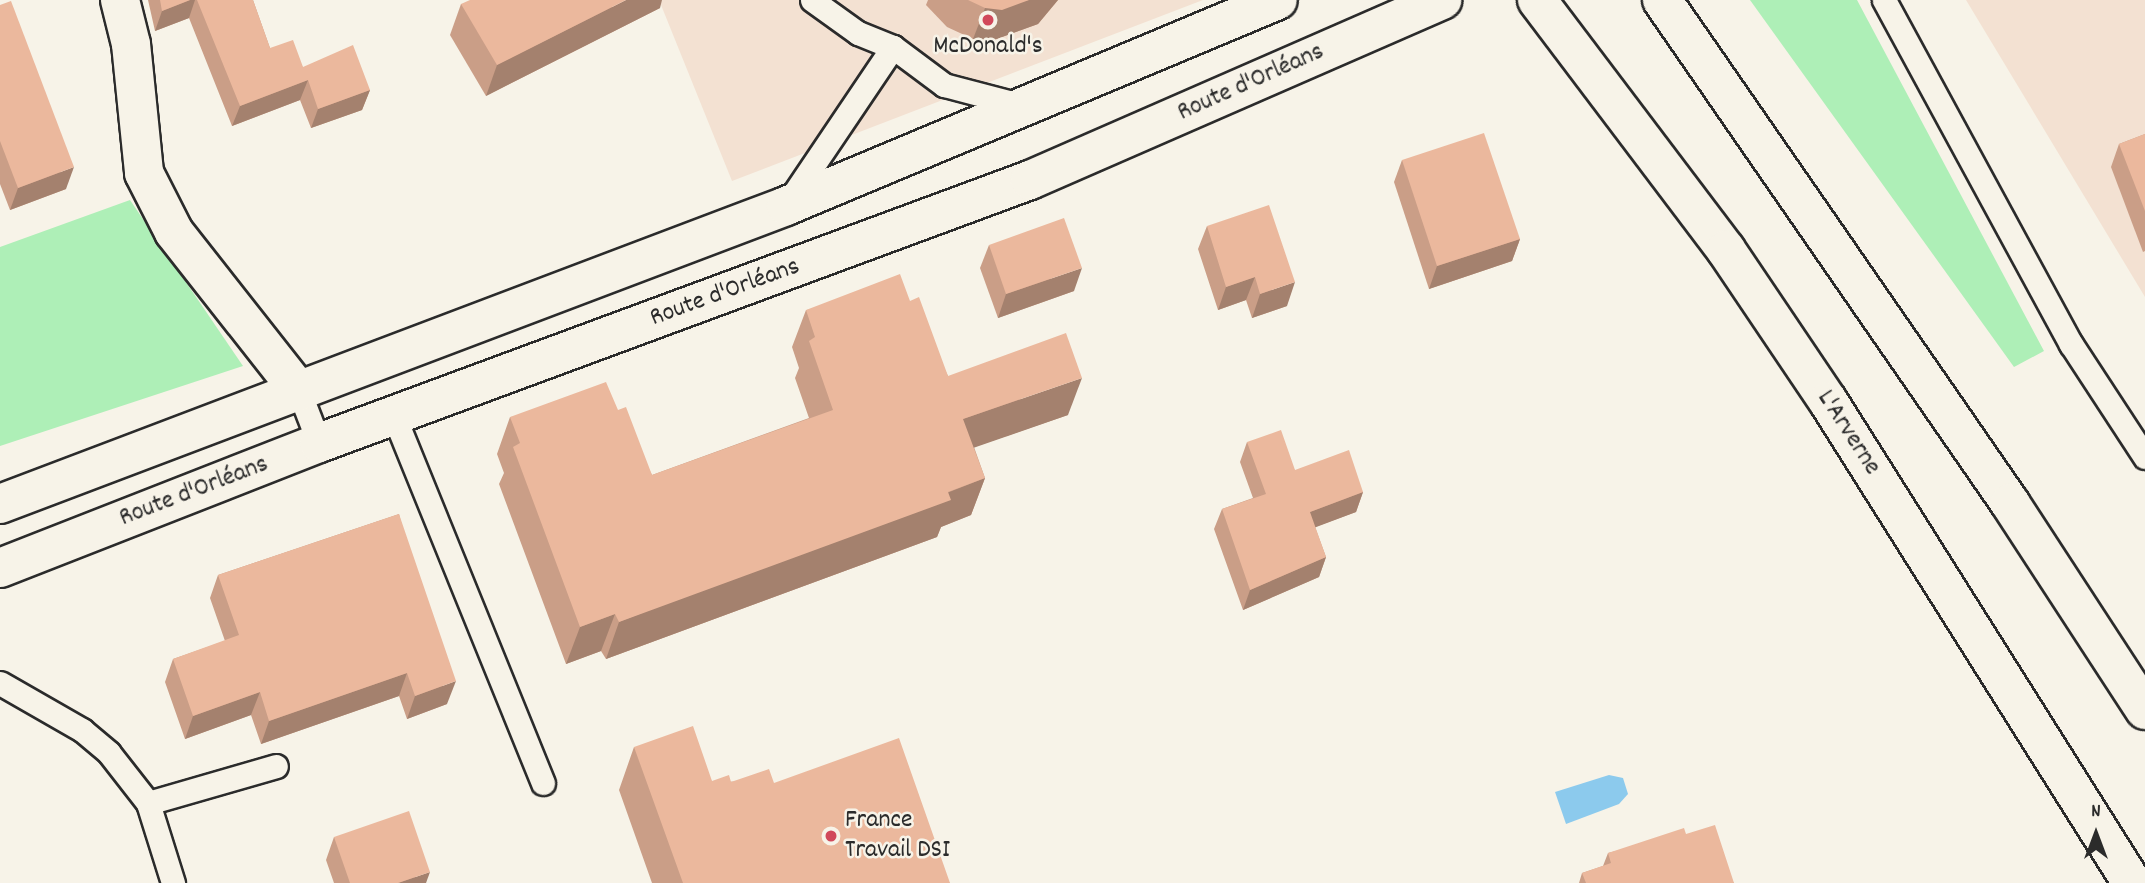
<!DOCTYPE html>
<meta charset="utf-8">
<style>
body{margin:0}
#map{position:relative;width:2145px;height:883px;overflow:hidden;background:#f7f3e8;font-family:Dekko,sans-serif}
div>[style]{position:absolute}
[style*='--x']{left:calc(var(--x)*1px);top:calc(var(--y)*1px);width:calc(var(--w)*1px);rotate:calc(var(--a)*1deg)}
.built>*{inset:0;background:#f3e1d2}
.green>*{inset:0;background:#aeefb7}
.water>*{inset:0;background:#8ccaed}
.roads{filter:drop-shadow(2px 0 #2b2b2b) drop-shadow(-2px 0 #2b2b2b) drop-shadow(0 2px #2b2b2b) drop-shadow(0 -2px #2b2b2b)}
.service>*{height:23px;margin:-11.5px;padding:0 11.5px;transform-origin:11.5px;border-radius:11.5px;background:#f7f3e8}
.minor>*{height:38px;margin:-19px;padding:0 19px;transform-origin:19px;border-radius:19px;background:#f7f3e8}
.primary>*{height:38px;margin:-19px;padding:0 19px;transform-origin:19px;border-radius:19px;background:#f7f3e8}
.motorway>*{height:38px;margin:-19px;padding:0 19px;transform-origin:19px;border-radius:19px;background:#f7f3e8}
.wall>*{inset:0;background:#ca9e87}
.shaded-wall>*{inset:0;background:#a4816e}
.building>*{inset:0;background:#ebb89d}
.dots>*{width:19px;height:19px;translate:-50% -50%;box-sizing:border-box;border:4px solid #f7f3e8;border-radius:50%}
span{translate:-50% -50%;white-space:nowrap;text-align:center;line-height:1.15;-webkit-text-stroke:5px #f7f3e8;paint-order:stroke}
.poi-label{font-size:26px;color:#2b2b2b}
.left{translate:0 -50%;text-align:left}
.street-label{font-size:26px;color:#2b2b2b}
.north{position:absolute;left:2061px;top:799px;width:70px;height:70px;-webkit-text-stroke:5px #f7f3e8;paint-order:stroke;rotate:0deg;font-size:19px;font-weight:700;line-height:28px;text-align:center;color:#2b2b2b}
.north::after{content:'';display:block;margin:auto;width:24px;height:32px;background:#2b2b2b;clip-path:polygon(50% 0,100% 100%,50% 72%,0 100%)}
</style>
<div id="map">
<div class="built">
<i style="clip-path:polygon(659px 0,1203px 0,732px 181px)"></i>
<i style="clip-path:polygon(1966px 0,2145px 0,2145px 297px)"></i>
</div>
<div class="green">
<i style="clip-path:polygon(1750px 0,1857px 0,2044px 351px,2014px 367px)"></i>
<i style="clip-path:polygon(130px 200px,243px 366px,0 446px,0 247px)"></i>
</div>
<div class="water">
<i style="clip-path:polygon(1609px 775px,1623px 778px,1628px 794px,1619px 804px,1566px 824px,1555px 792px)"></i>
</div>
<div class="roads">
<div class="service">
<i style="--x:812;--y:0;--w:57;--a:35.7"></i>
<i style="--x:858;--y:33;--w:38;--a:22"></i>
<i style="--x:893;--y:47;--w:64;--a:36.7"></i>
<i style="--x:944;--y:85;--w:83;--a:14.7"></i>
<i style="--x:1884;--y:0;--w:392;--a:61.5"></i>
<i style="--x:2071;--y:344;--w:135;--a:56.8"></i>
<i style="--x:789;--y:201;--w:186;--a:-56"></i>
<i style="--x:299;--y:391;--w:56;--a:69"></i>
<i style="--x:394;--y:416;--w:396;--a:67.9"></i>
<i style="--x:0;--y:683;--w:95;--a:29.8"></i>
<i style="--x:82;--y:730;--w:35;--a:40"></i>
<i style="--x:109;--y:753;--w:63;--a:52"></i>
<i style="--x:148;--y:803;--w:84;--a:72.6"></i>
<i style="--x:148;--y:803;--w:133;--a:-16.1"></i>
</div>
<div class="minor">
<i style="--x:120;--y:0;--w:45;--a:76"></i>
<i style="--x:131;--y:44;--w:130;--a:84.2"></i>
<i style="--x:144;--y:173;--w:66;--a:63"></i>
<i style="--x:174;--y:232;--w:202;--a:51.8"></i>
</div>
<div class="primary">
<i style="--x:0;--y:504;--w:841;--a:-20.76"></i>
<i style="--x:786;--y:206;--w:533;--a:-22.72"></i>
<i style="--x:0;--y:568;--w:343;--a:-21.4"></i>
<i style="--x:319;--y:443;--w:758;--a:-20.3"></i>
<i style="--x:1030;--y:180;--w:450;--a:-23.6"></i>
</div>
<div class="motorway">
<i style="--x:1537;--y:0;--w:313;--a:52.9"></i>
<i style="--x:1726;--y:250;--w:182;--a:56"></i>
<i style="--x:1828;--y:401;--w:570;--a:57.76"></i>
<i style="--x:1662;--y:0;--w:612;--a:55.32"></i>
<i style="--x:2010;--y:503;--w:247;--a:56.9"></i>
</div>
</div>
<div class="wall">
<i style="clip-path:polygon(148px 0,253px 0,270px 48px,303px 67px,370px 90px,362px 110px,311px 128px,300px 100px,232px 126px,189px 18px,155px 31px)"></i>
<i style="clip-path:polygon(928px 0,1058px 0,1038px 24px,991px 41px,973px 39px,947px 27px,926px 5px)"></i>
<i style="clip-path:polygon(461px 4px,660px 8px,486px 96px,450px 35px)"></i>
<i style="clip-path:polygon(0 5px,66px 189px,10px 210px,0 184px)"></i>
<i style="clip-path:polygon(2145px 134px,2145px 251px,2143px 252px,2111px 167px,2119px 144px)"></i>
<i style="clip-path:polygon(1402px 160px,1520px 239px,1512px 261px,1429px 289px,1394px 182px)"></i>
<i style="clip-path:polygon(1207px 226px,1287px 306px,1252px 318px,1246px 300px,1218px 310px,1198px 249px)"></i>
<i style="clip-path:polygon(989px 245px,1074px 291px,998px 318px,980px 268px)"></i>
<i style="clip-path:polygon(910px 301px,948px 376px,1068px 415px,974px 447px,985px 478px,971px 515px,941px 527px,937px 537px,606px 659px,601px 651px,566px 664px,499px 484px,504px 473px,497px 454px,510px 417px,618px 410px,652px 475px,809px 418px,795px 378px,799px 368px,792px 347px,806px 310px)"></i>
<i style="clip-path:polygon(1247px 442px,1295px 470px,1363px 492px,1356px 512px,1315px 527px,1326px 557px,1319px 577px,1243px 610px,1214px 529px,1222px 509px,1253px 498px,1240px 462px)"></i>
<i style="clip-path:polygon(399px 514px,447px 704px,407px 719px,399px 696px,261px 744px,251px 715px,185px 739px,165px 682px,173px 659px,225px 641px,210px 598px,218px 575px)"></i>
<i style="clip-path:polygon(634px 747px,712px 781px,774px 783px,950px 883px,652px 883px,619px 790px)"></i>
<i style="clip-path:polygon(1686px 834px,1734px 883px,1579px 883px,1582px 873px,1603px 866px,1608px 853px)"></i>
<i style="clip-path:polygon(334px 837px,426px 883px,334px 883px,326px 860px)"></i>
</div>
<div class="shaded-wall">
<i style="clip-path:polygon(190px 0,195px 0,189px 18px,155px 31px,162px 11px)"></i>
<i style="clip-path:polygon(626px 0,662px 0,660px 8px,486px 96px,497px 65px)"></i>
<i style="clip-path:polygon(1029px 0,1058px 0,1038px 24px,991px 41px,973px 39px,985px 8px)"></i>
<i style="clip-path:polygon(308px 80px,300px 100px,232px 126px,240px 106px)"></i>
<i style="clip-path:polygon(370px 90px,362px 110px,311px 128px,318px 109px)"></i>
<i style="clip-path:polygon(74px 167px,66px 189px,10px 210px,18px 188px)"></i>
<i style="clip-path:polygon(1520px 239px,1512px 261px,1429px 289px,1437px 266px)"></i>
<i style="clip-path:polygon(1082px 268px,1074px 291px,998px 318px,1006px 294px)"></i>
<i style="clip-path:polygon(1255px 277px,1246px 300px,1218px 310px,1226px 287px)"></i>
<i style="clip-path:polygon(1295px 282px,1287px 306px,1252px 318px,1260px 294px)"></i>
<i style="clip-path:polygon(1082px 378px,1068px 415px,950px 456px,963px 419px)"></i>
<i style="clip-path:polygon(985px 478px,971px 515px,941px 527px,937px 537px,606px 659px,619px 622px)"></i>
<i style="clip-path:polygon(1363px 492px,1356px 512px,1303px 532px,1310px 512px)"></i>
<i style="clip-path:polygon(1326px 557px,1319px 577px,1243px 610px,1250px 590px)"></i>
<i style="clip-path:polygon(615px 614px,601px 651px,566px 664px,580px 627px)"></i>
<i style="clip-path:polygon(407px 673px,399px 696px,261px 744px,269px 721px)"></i>
<i style="clip-path:polygon(456px 681px,447px 704px,407px 719px,415px 696px)"></i>
<i style="clip-path:polygon(260px 692px,251px 715px,185px 739px,193px 716px)"></i>
<i style="clip-path:polygon(430px 872px,426px 883px,398px 883px)"></i>
</div>
<div class="building">
<i style="clip-path:polygon(160px 0,190px 0,162px 11px)"></i>
<i style="clip-path:polygon(197px 0,253px 0,270px 48px,293px 40px,303px 67px,353px 45px,370px 90px,318px 109px,308px 80px,240px 106px)"></i>
<i style="clip-path:polygon(470px 0,626px 0,497px 65px,461px 4px)"></i>
<i style="clip-path:polygon(968px 0,1029px 0,1002px 10px,985px 8px)"></i>
<i style="clip-path:polygon(11px 1px,74px 167px,18px 188px,0 141px,0 5px)"></i>
<i style="clip-path:polygon(1484px 133px,1520px 239px,1437px 266px,1402px 160px)"></i>
<i style="clip-path:polygon(2145px 134px,2145px 211px,2119px 144px)"></i>
<i style="clip-path:polygon(1269px 205px,1295px 282px,1260px 294px,1255px 277px,1226px 287px,1207px 226px)"></i>
<i style="clip-path:polygon(1064px 218px,1082px 268px,1006px 294px,989px 245px)"></i>
<i style="clip-path:polygon(900px 274px,910px 301px,919px 297px,948px 376px,1066px 333px,1082px 378px,963px 419px,985px 478px,948px 492px,951px 500px,619px 622px,615px 614px,580px 627px,513px 447px,520px 443px,510px 417px,606px 382px,618px 410px,626px 407px,652px 475px,833px 410px,809px 341px,815px 337px,806px 310px)"></i>
<i style="clip-path:polygon(1281px 430px,1295px 470px,1349px 450px,1363px 492px,1310px 512px,1326px 557px,1250px 590px,1222px 509px,1266px 494px,1247px 442px)"></i>
<i style="clip-path:polygon(399px 514px,456px 681px,415px 696px,407px 673px,269px 721px,260px 692px,193px 716px,173px 659px,239px 635px,218px 575px)"></i>
<i style="clip-path:polygon(693px 726px,712px 781px,729px 775px,731px 782px,769px 769px,774px 783px,899px 738px,950px 883px,683px 883px,634px 747px)"></i>
<i style="clip-path:polygon(409px 811px,430px 872px,398px 883px,350px 883px,334px 837px)"></i>
<i style="clip-path:polygon(1715px 825px,1734px 883px,1586px 883px,1582px 873px,1611px 863px,1608px 853px,1684px 828px,1686px 834px)"></i>
</div>
<div class="dots">
<i style="left:988px;top:20px;background:#d1495b"></i>
<i style="left:831px;top:836px;background:#d1495b"></i>
</div>
<div class="poi-label">
<span style="left:988px;top:47px">McDonald's</span>
<span class="left" style="left:845px;top:836px">France<br>Travail DSI</span>
</div>
<div class="street-label">
<span style="left:1251px;top:83px;rotate:-24deg">Route d'Orléans</span>
<span style="left:725px;top:293px;rotate:-20deg">Route d'Orléans</span>
<span style="left:1848px;top:433px;rotate:57deg">L'Arverne</span>
<span style="left:194px;top:492px;rotate:-21deg">Route d'Orléans</span>
</div>
<div class="north">N</div>
</div>
